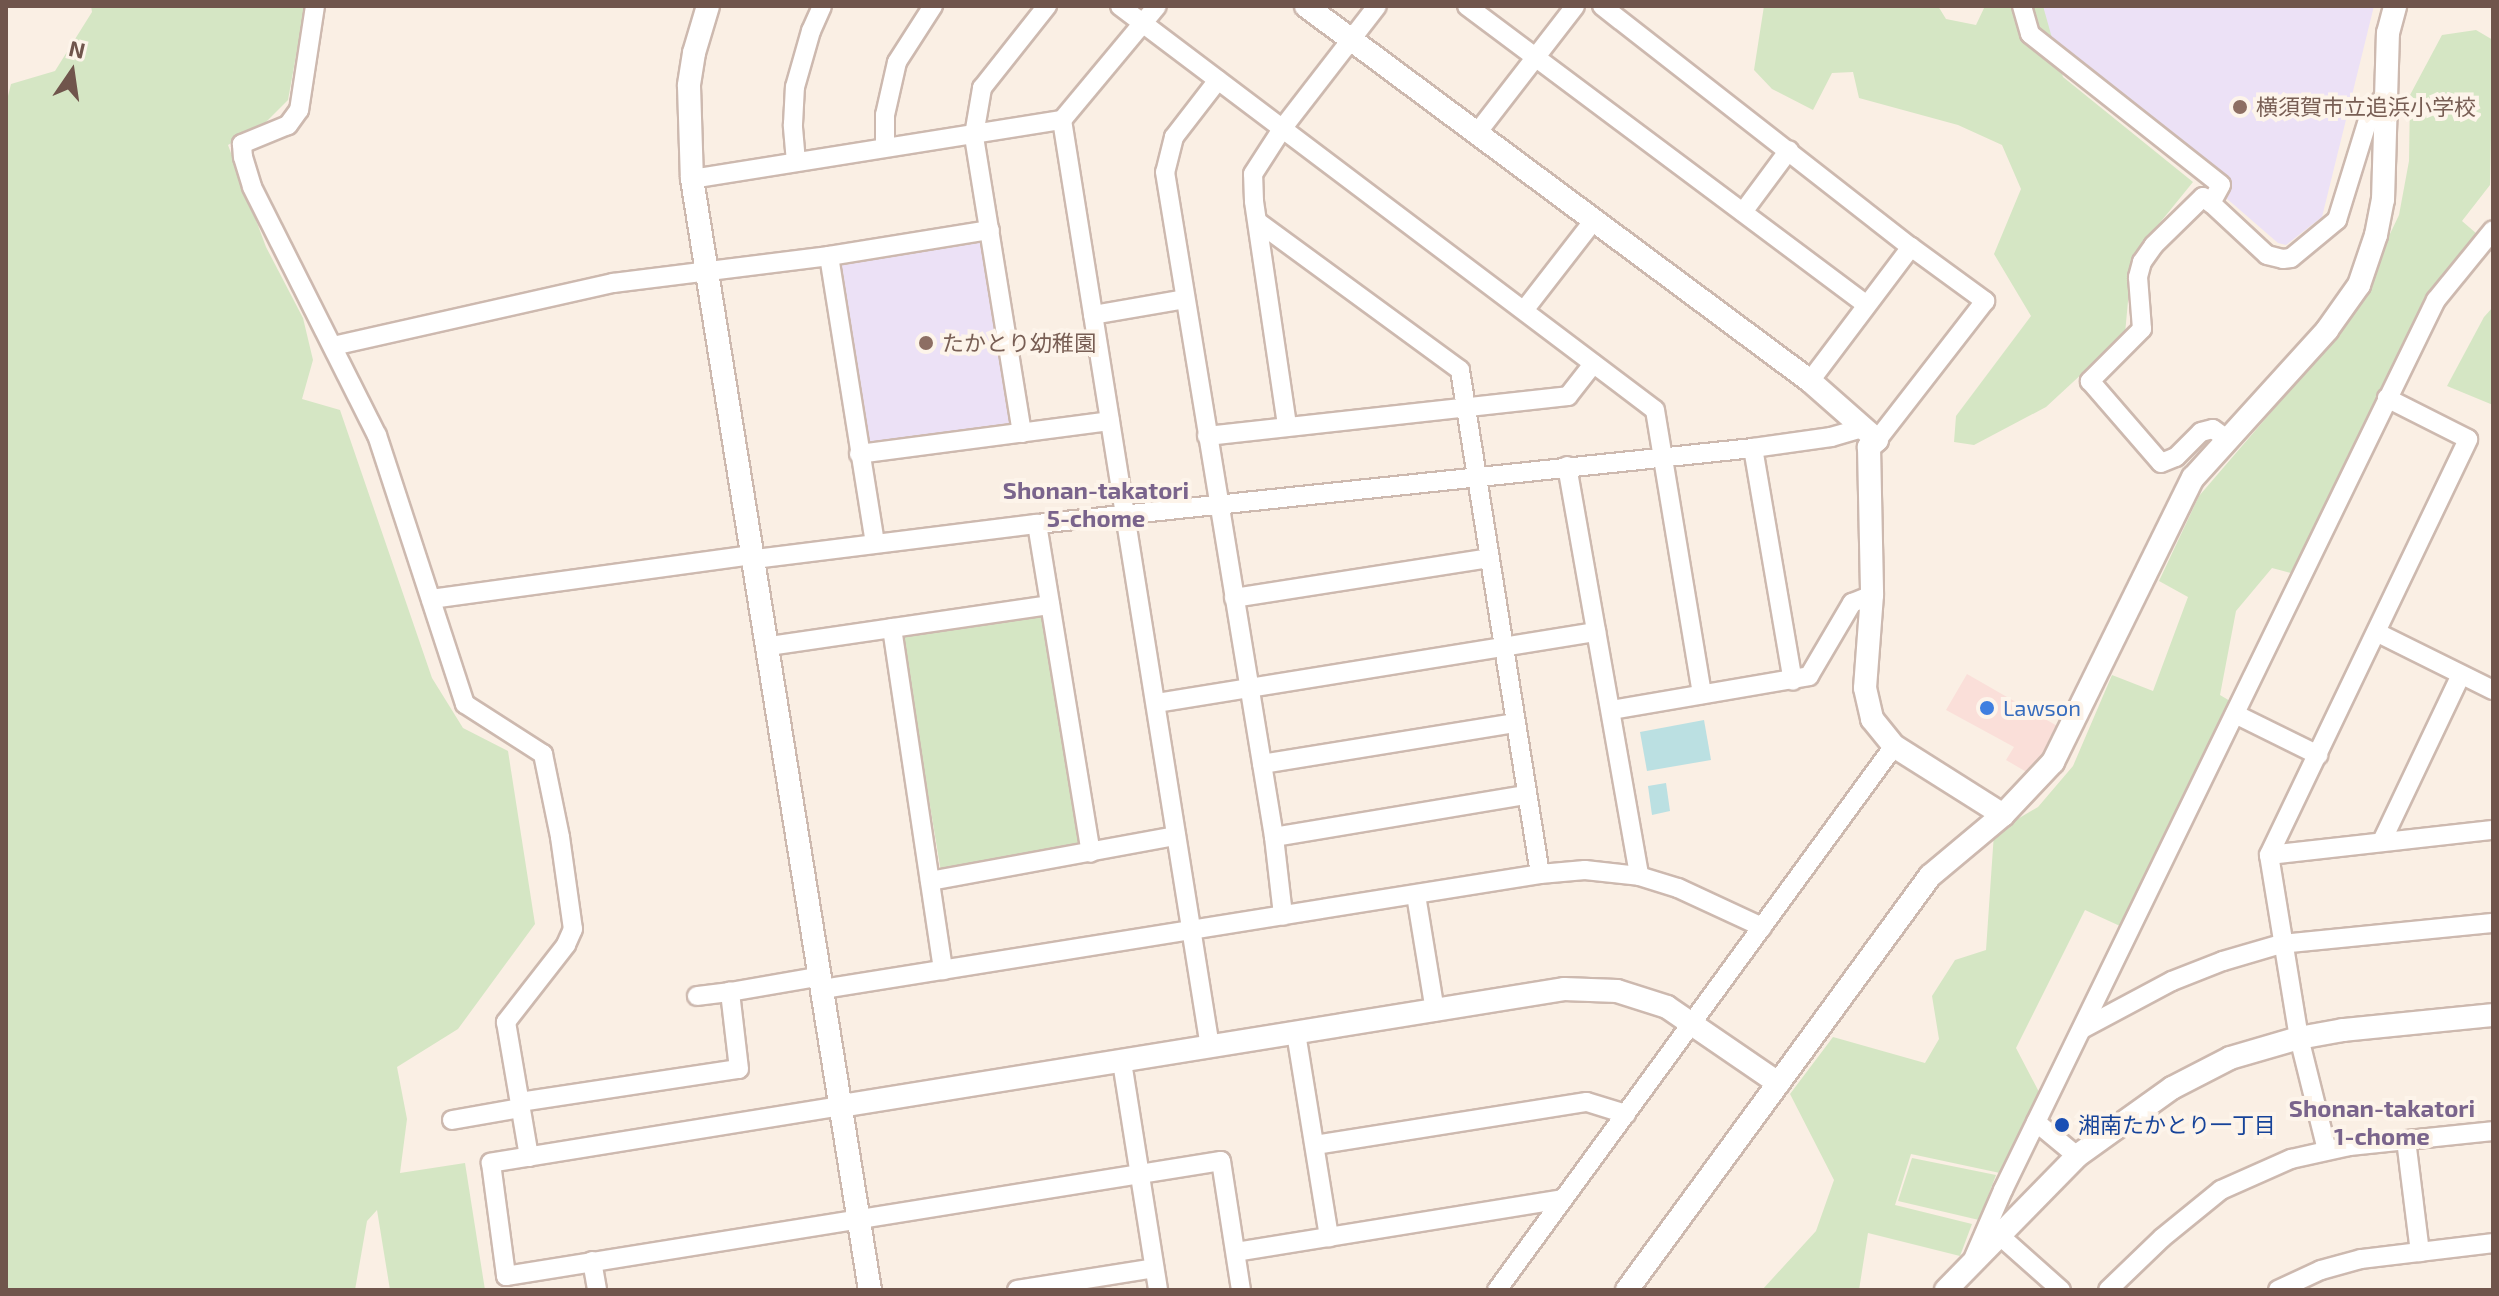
<!DOCTYPE html>
<meta charset="utf-8">
<style>
body{margin:0}
#map{position:relative;width:2499px;height:1296px;overflow:hidden;background:#faefe4;font-family:"Exo 2","Noto Sans JP",sans-serif}
div>[style]{position:absolute}
[style*='--x']{left:calc(var(--x)*1px);top:calc(var(--y)*1px);width:calc(var(--w)*1px);rotate:calc(var(--a)*1deg)}
.commercial>*{inset:0;background:#fadfd9}
.education>*{inset:0;background:#ece1f6}
.green>*{inset:0;background:#d5e6c4}
.water>*{inset:0;background:#bbe0e2}
.roads{filter:drop-shadow(2px 0 #cdb9af) drop-shadow(-2px 0 #cdb9af) drop-shadow(0 2px #cdb9af) drop-shadow(0 -2px #cdb9af)}
.minor>*{height:18px;margin:-9px;padding:0 9px;transform-origin:9px;border-radius:9px;background:#fff}
.tertiary>*{height:22px;margin:-11px;padding:0 11px;transform-origin:11px;border-radius:11px;background:#fff}
.dots>*{width:22px;height:22px;translate:-50% -50%;box-sizing:border-box;border:4px solid #fdf4ea;border-radius:50%}
span{translate:-50% -50%;white-space:nowrap;text-align:center;line-height:1.15;-webkit-text-stroke:8px #fdf4ea;paint-order:stroke}
.education-label{font-size:22px;color:#785e54}
.left{translate:0 -50%;text-align:left}
.shop-label{font-size:22px;color:#366cbe}
.transit-label{font-size:22px;color:#164399}
.neighbourhood-label{font-size:24px;color:#7a648c;font-weight:700}
.frame{position:absolute;inset:0;border:8px solid #70554c;pointer-events:none}
.north{position:absolute;left:32px;top:32px;width:80px;height:80px;-webkit-text-stroke:6px #fdf4ea;paint-order:stroke;rotate:13deg;font-size:22px;font-weight:700;line-height:32px;text-align:center;color:#70554c}
.north::after{content:'';display:block;margin:auto;width:28px;height:36px;background:#70554c;clip-path:polygon(50% 0,100% 100%,50% 72%,0 100%)}
</style>
<div id="map">
<div class="commercial">
<i style="clip-path:polygon(1967px 674px,2059px 727px,2030px 774px,2006px 760px,2014px 747px,1946px 710px)"></i>
</div>
<div class="education">
<i style="clip-path:polygon(2026px 6px,2374px 6px,2322px 217px,2286px 245px,2278px 243px,2031px 29px)"></i>
<i style="clip-path:polygon(987px 236px,1021px 427px,865px 449px,832px 260px)"></i>
</div>
<div class="green">
<i style="clip-path:polygon(91px 6px,305px 6px,288px 100px,266px 122px,228px 145px,266px 247px,303px 318px,313px 360px,302px 399px,340px 410px,432px 678px,463px 728px,508px 751px,535px 924px,458px 1029px,397px 1067px,407px 1119px,400px 1173px,465px 1163px,485px 1290px,390px 1290px,377px 1210px,367px 1221px,355px 1290px,6px 1290px,6px 104px,11px 84px,55px 71px,92px 12px)"></i>
<i style="clip-path:polygon(1764px 6px,1938px 6px,1946px 19px,1976px 25px,1985px 6px,2043px 6px,2063px 77px,2193px 182px,2132px 257px,2125px 334px,2046px 407px,1974px 445px,1954px 442px,1956px 416px,2031px 316px,1994px 254px,2021px 189px,2002px 145px,1958px 125px,1859px 98px,1853px 72px,1832px 73px,1813px 110px,1772px 89px,1754px 70px)"></i>
<i style="clip-path:polygon(2476px 30px,2493px 40px,2490px 185px,2462px 221px,2477px 234px,2430px 291px,2291px 573px,2272px 568px,2236px 611px,2220px 695px,2230px 701px,2120px 926px,2085px 910px,2016px 1048px,2039px 1092px,2000px 1173px,1911px 1154px,1895px 1205px,1972px 1224px,1960px 1256px,1868px 1233px,1859px 1290px,1762px 1290px,1816px 1231px,1834px 1180px,1790px 1094px,1833px 1037px,1925px 1063px,1939px 1039px,1932px 996px,1955px 960px,1986px 950px,1994px 833px,2038px 807px,2073px 766px,2112px 675px,2153px 691px,2188px 597px,2159px 581px,2199px 496px,2347px 324px,2399px 215px,2409px 161px,2410px 95px,2442px 35px)"></i>
<i style="clip-path:polygon(2493px 307px,2493px 405px,2447px 386px,2484px 317px)"></i>
<i style="clip-path:polygon(1046px 611px,1080px 844px,941px 872px,902px 637px)"></i>
<i style="clip-path:polygon(1912px 1158px,1996px 1175px,1979px 1220px,1898px 1201px)"></i>
</div>
<div class="water">
<i style="clip-path:polygon(1704px 720px,1711px 760px,1647px 771px,1640px 732px)"></i>
<i style="clip-path:polygon(1666px 783px,1670px 811px,1652px 815px,1648px 786px)"></i>
</div>
<div class="roads">
<div class="minor">
<i style="--x:315;--y:6;--w:105;--a:98.7"></i>
<i style="--x:299;--y:110;--w:19;--a:126"></i>
<i style="--x:288;--y:125;--w:50;--a:157.6"></i>
<i style="--x:242;--y:144;--w:13;--a:86"></i>
<i style="--x:243;--y:157;--w:31;--a:73"></i>
<i style="--x:252;--y:187;--w:278;--a:63.3"></i>
<i style="--x:377;--y:435;--w:283;--a:71.9"></i>
<i style="--x:465;--y:704;--w:93;--a:32.7"></i>
<i style="--x:543;--y:754;--w:85;--a:78.4"></i>
<i style="--x:560;--y:837;--w:93;--a:82"></i>
<i style="--x:573;--y:929;--w:17;--a:114"></i>
<i style="--x:566;--y:945;--w:98;--a:127.9"></i>
<i style="--x:506;--y:1022;--w:137;--a:80.3"></i>
<i style="--x:1120;--y:6;--w:670;--a:37.06"></i>
<i style="--x:1655;--y:410;--w:288;--a:80.6"></i>
<i style="--x:1467;--y:6;--w:498;--a:36.8"></i>
<i style="--x:1602;--y:6;--w:392;--a:38"></i>
<i style="--x:1911;--y:247;--w:92;--a:36.1"></i>
<i style="--x:1985;--y:301;--w:176;--a:127.8"></i>
<i style="--x:2022;--y:6;--w:29;--a:74"></i>
<i style="--x:2030;--y:34;--w:243;--a:38.3"></i>
<i style="--x:2221;--y:185;--w:21;--a:119"></i>
<i style="--x:2211;--y:203;--w:76;--a:42.9"></i>
<i style="--x:2267;--y:255;--w:16;--a:14"></i>
<i style="--x:2283;--y:259;--w:8;--a:-7"></i>
<i style="--x:2291;--y:258;--w:60;--a:-39.6"></i>
<i style="--x:2337;--y:220;--w:105;--a:-72.8"></i>
<i style="--x:2368;--y:120;--w:30;--a:-56"></i>
<i style="--x:1218;--y:80;--w:72;--a:127.7"></i>
<i style="--x:1174;--y:137;--w:36;--a:104"></i>
<i style="--x:1165;--y:172;--w:674;--a:80.69"></i>
<i style="--x:1274;--y:837;--w:79;--a:83.4"></i>
<i style="--x:1062;--y:120;--w:939;--a:80.93"></i>
<i style="--x:1477;--y:133;--w:160;--a:-52.3"></i>
<i style="--x:885;--y:147;--w:32;--a:-90"></i>
<i style="--x:885;--y:115;--w:54;--a:-77.2"></i>
<i style="--x:897;--y:62;--w:67;--a:-57.3"></i>
<i style="--x:796;--y:162;--w:38;--a:-95"></i>
<i style="--x:793;--y:124;--w:37;--a:-87"></i>
<i style="--x:795;--y:87;--w:58;--a:-74.1"></i>
<i style="--x:811;--y:31;--w:27;--a:-66"></i>
<i style="--x:692;--y:179;--w:375;--a:-9.1"></i>
<i style="--x:1062;--y:120;--w:148;--a:-50.2"></i>
<i style="--x:2211;--y:203;--w:10;--a:-143"></i>
<i style="--x:2203;--y:197;--w:69;--a:135.6"></i>
<i style="--x:2154;--y:245;--w:21;--a:125"></i>
<i style="--x:2142;--y:262;--w:16;--a:105"></i>
<i style="--x:2138;--y:277;--w:52;--a:85.6"></i>
<i style="--x:2142;--y:329;--w:74;--a:135"></i>
<i style="--x:2090;--y:381;--w:108;--a:49.1"></i>
<i style="--x:2161;--y:463;--w:16;--a:-22"></i>
<i style="--x:2176;--y:457;--w:35;--a:-45"></i>
<i style="--x:2201;--y:432;--w:12;--a:-14"></i>
<i style="--x:2213;--y:429;--w:19;--a:36"></i>
<i style="--x:1743;--y:212;--w:77;--a:-53.4"></i>
<i style="--x:1258;--y:222;--w:250;--a:36.2"></i>
<i style="--x:1460;--y:370;--w:510;--a:80.98"></i>
<i style="--x:829;--y:256;--w:290;--a:80.9"></i>
<i style="--x:1525;--y:309;--w:113;--a:-52.2"></i>
<i style="--x:1093;--y:315;--w:93;--a:-9.9"></i>
<i style="--x:333;--y:346;--w:287;--a:-12.7"></i>
<i style="--x:613;--y:283;--w:218;--a:-7.1"></i>
<i style="--x:829;--y:256;--w:163;--a:-9.2"></i>
<i style="--x:1810;--y:381;--w:168;--a:-53"></i>
<i style="--x:1287;--y:425;--w:226;--a:-98.4"></i>
<i style="--x:1254;--y:201;--w:27;--a:-92"></i>
<i style="--x:1253;--y:174;--w:54;--a:-57.2"></i>
<i style="--x:1282;--y:129;--w:155;--a:-52.3"></i>
<i style="--x:1022;--y:433;--w:302;--a:-99.2"></i>
<i style="--x:974;--y:135;--w:48;--a:-80.3"></i>
<i style="--x:982;--y:88;--w:105;--a:-51.6"></i>
<i style="--x:1207;--y:436;--w:363;--a:-6.3"></i>
<i style="--x:1568;--y:396;--w:41;--a:-52"></i>
<i style="--x:1753;--y:448;--w:236;--a:80.3"></i>
<i style="--x:859;--y:454;--w:253;--a:-7.5"></i>
<i style="--x:1567;--y:466;--w:416;--a:80"></i>
<i style="--x:1037;--y:524;--w:333;--a:80.7"></i>
<i style="--x:755;--y:559;--w:284;--a:-7.1"></i>
<i style="--x:1037;--y:524;--w:720;--a:-6.06"></i>
<i style="--x:1753;--y:448;--w:79;--a:-8"></i>
<i style="--x:1831;--y:437;--w:33;--a:-16"></i>
<i style="--x:1234;--y:598;--w:257;--a:-8.9"></i>
<i style="--x:431;--y:599;--w:326;--a:-7.8"></i>
<i style="--x:892;--y:628;--w:346;--a:81.5"></i>
<i style="--x:2378;--y:633;--w:128;--a:26.4"></i>
<i style="--x:769;--y:646;--w:284;--a:-8.3"></i>
<i style="--x:1157;--y:703;--w:445;--a:-9.2"></i>
<i style="--x:1611;--y:710;--w:201;--a:-9.7"></i>
<i style="--x:1809;--y:676;--w:85;--a:-59.5"></i>
<i style="--x:1852;--y:603;--w:22;--a:-22"></i>
<i style="--x:2235;--y:714;--w:93;--a:26.3"></i>
<i style="--x:1262;--y:764;--w:257;--a:-9.2"></i>
<i style="--x:1274;--y:837;--w:254;--a:-9.5"></i>
<i style="--x:2382;--y:841;--w:184;--a:-64.6"></i>
<i style="--x:2269;--y:855;--w:225;--a:-6.4"></i>
<i style="--x:930;--y:881;--w:250;--a:-10.4"></i>
<i style="--x:1416;--y:895;--w:118;--a:80.7"></i>
<i style="--x:823;--y:989;--w:726;--a:-9.11"></i>
<i style="--x:1540;--y:874;--w:45;--a:-5.1"></i>
<i style="--x:1585;--y:870;--w:54;--a:6.3"></i>
<i style="--x:1639;--y:876;--w:41;--a:17.1"></i>
<i style="--x:1678;--y:888;--w:93;--a:24.9"></i>
<i style="--x:697;--y:996;--w:33;--a:-7"></i>
<i style="--x:2082;--y:1029;--w:102;--a:-28.1"></i>
<i style="--x:2172;--y:981;--w:55;--a:-21.4"></i>
<i style="--x:2223;--y:961;--w:60;--a:-16.3"></i>
<i style="--x:2281;--y:944;--w:213;--a:-5.7"></i>
<i style="--x:1296;--y:1033;--w:207;--a:80.8"></i>
<i style="--x:1122;--y:1062;--w:231;--a:81"></i>
<i style="--x:520;--y:1102;--w:221;--a:-8.6"></i>
<i style="--x:739;--y:1069;--w:78;--a:-96.7"></i>
<i style="--x:730;--y:992;--w:93;--a:-9.9"></i>
<i style="--x:841;--y:1106;--w:355;--a:170.8"></i>
<i style="--x:491;--y:1163;--w:114;--a:82.4"></i>
<i style="--x:506;--y:1276;--w:724;--a:-9.14"></i>
<i style="--x:1221;--y:1161;--w:131;--a:81.2"></i>
<i style="--x:452;--y:1120;--w:70;--a:-9.9"></i>
<i style="--x:2036;--y:1122;--w:53;--a:39.7"></i>
<i style="--x:2406;--y:1140;--w:113;--a:82.9"></i>
<i style="--x:1315;--y:1145;--w:275;--a:-9"></i>
<i style="--x:1587;--y:1102;--w:41;--a:17.1"></i>
<i style="--x:2327;--y:1150;--w:115;--a:-104"></i>
<i style="--x:2299;--y:1038;--w:185;--a:-99.3"></i>
<i style="--x:2269;--y:855;--w:461;--a:-64.4"></i>
<i style="--x:2468;--y:439;--w:91;--a:-153.2"></i>
<i style="--x:1999;--y:1235;--w:83;--a:41.6"></i>
<i style="--x:1236;--y:1252;--w:331;--a:-9.2"></i>
<i style="--x:1974;--y:1257;--w:73;--a:-66.6"></i>
<i style="--x:2003;--y:1190;--w:990;--a:-64.06"></i>
<i style="--x:2436;--y:300;--w:90;--a:-50.8"></i>
<i style="--x:592;--y:1261;--w:29;--a:80"></i>
<i style="--x:1017;--y:1290;--w:139;--a:-9.1"></i>
<i style="--x:1497;--y:1290;--w:673;--a:-53.88"></i>
<i style="--x:2108;--y:1290;--w:75;--a:-43.9"></i>
<i style="--x:2162;--y:1238;--w:76;--a:-39.1"></i>
<i style="--x:2221;--y:1190;--w:77;--a:-23.9"></i>
<i style="--x:2291;--y:1159;--w:59;--a:-12.6"></i>
<i style="--x:2349;--y:1146;--w:145;--a:-5.9"></i>
<i style="--x:2278;--y:1290;--w:47;--a:-24.9"></i>
<i style="--x:2321;--y:1270;--w:41;--a:-15.4"></i>
<i style="--x:2361;--y:1259;--w:133;--a:-6.9"></i>
</div>
<div class="tertiary">
<i style="--x:708;--y:6;--w:49;--a:106.6"></i>
<i style="--x:694;--y:53;--w:33;--a:99"></i>
<i style="--x:689;--y:86;--w:93;--a:88.2"></i>
<i style="--x:692;--y:179;--w:1125;--a:80.9"></i>
<i style="--x:1306;--y:6;--w:628;--a:36.65"></i>
<i style="--x:1810;--y:381;--w:89;--a:41.4"></i>
<i style="--x:1877;--y:440;--w:11;--a:139"></i>
<i style="--x:1869;--y:447;--w:148;--a:88.8"></i>
<i style="--x:1872;--y:595;--w:93;--a:94.3"></i>
<i style="--x:1865;--y:688;--w:32;--a:77"></i>
<i style="--x:1872;--y:719;--w:35;--a:51"></i>
<i style="--x:1894;--y:746;--w:129;--a:32.3"></i>
<i style="--x:841;--y:1106;--w:732;--a:-9.19"></i>
<i style="--x:1564;--y:989;--w:53;--a:2.2"></i>
<i style="--x:1617;--y:991;--w:52;--a:17.7"></i>
<i style="--x:1667;--y:1007;--w:135;--a:34.4"></i>
<i style="--x:1627;--y:1290;--w:513;--a:-53.8"></i>
<i style="--x:1930;--y:876;--w:95;--a:-39.9"></i>
<i style="--x:2003;--y:815;--w:73;--a:-46.7"></i>
<i style="--x:2053;--y:762;--w:317;--a:-63.8"></i>
<i style="--x:2193;--y:478;--w:200;--a:-47.8"></i>
<i style="--x:2327;--y:330;--w:55;--a:-54.6"></i>
<i style="--x:2359;--y:285;--w:53;--a:-71.2"></i>
<i style="--x:2376;--y:235;--w:36;--a:-79"></i>
<i style="--x:2383;--y:200;--w:167;--a:-88.3"></i>
<i style="--x:2388;--y:33;--w:28;--a:-75"></i>
<i style="--x:1946;--y:1290;--w:187;--a:-45.6"></i>
<i style="--x:2077;--y:1156;--w:117;--a:-35.6"></i>
<i style="--x:2172;--y:1088;--w:65;--a:-27.3"></i>
<i style="--x:2230;--y:1058;--w:72;--a:-16.2"></i>
<i style="--x:2299;--y:1038;--w:45;--a:-10.3"></i>
<i style="--x:2343;--y:1030;--w:151;--a:-5.7"></i>
</div>
</div>
<div class="dots">
<i style="left:2240px;top:107px;background:#8d6e63"></i>
<i style="left:926px;top:343px;background:#8d6e63"></i>
<i style="left:1987px;top:708px;background:#3f7fe0"></i>
<i style="left:2062px;top:1125px;background:#1a4fb4"></i>
</div>
<div class="education-label">
<span class="left" style="left:2256px;top:107px">横須賀市立追浜小学校</span>
<span class="left" style="left:942px;top:343px">たかとり幼稚園</span>
</div>
<div class="shop-label">
<span class="left" style="left:2003px;top:708px">Lawson</span>
</div>
<div class="transit-label">
<span class="left" style="left:2078px;top:1125px">湘南たかとり一丁目</span>
</div>
<div class="neighbourhood-label">
<span style="left:1096px;top:504px">Shonan-takatori<br>5-chome</span>
<span style="left:2382px;top:1122px">Shonan-takatori<br>1-chome</span>
</div>
<div class="frame"></div>
<div class="north">N</div>
</div>
